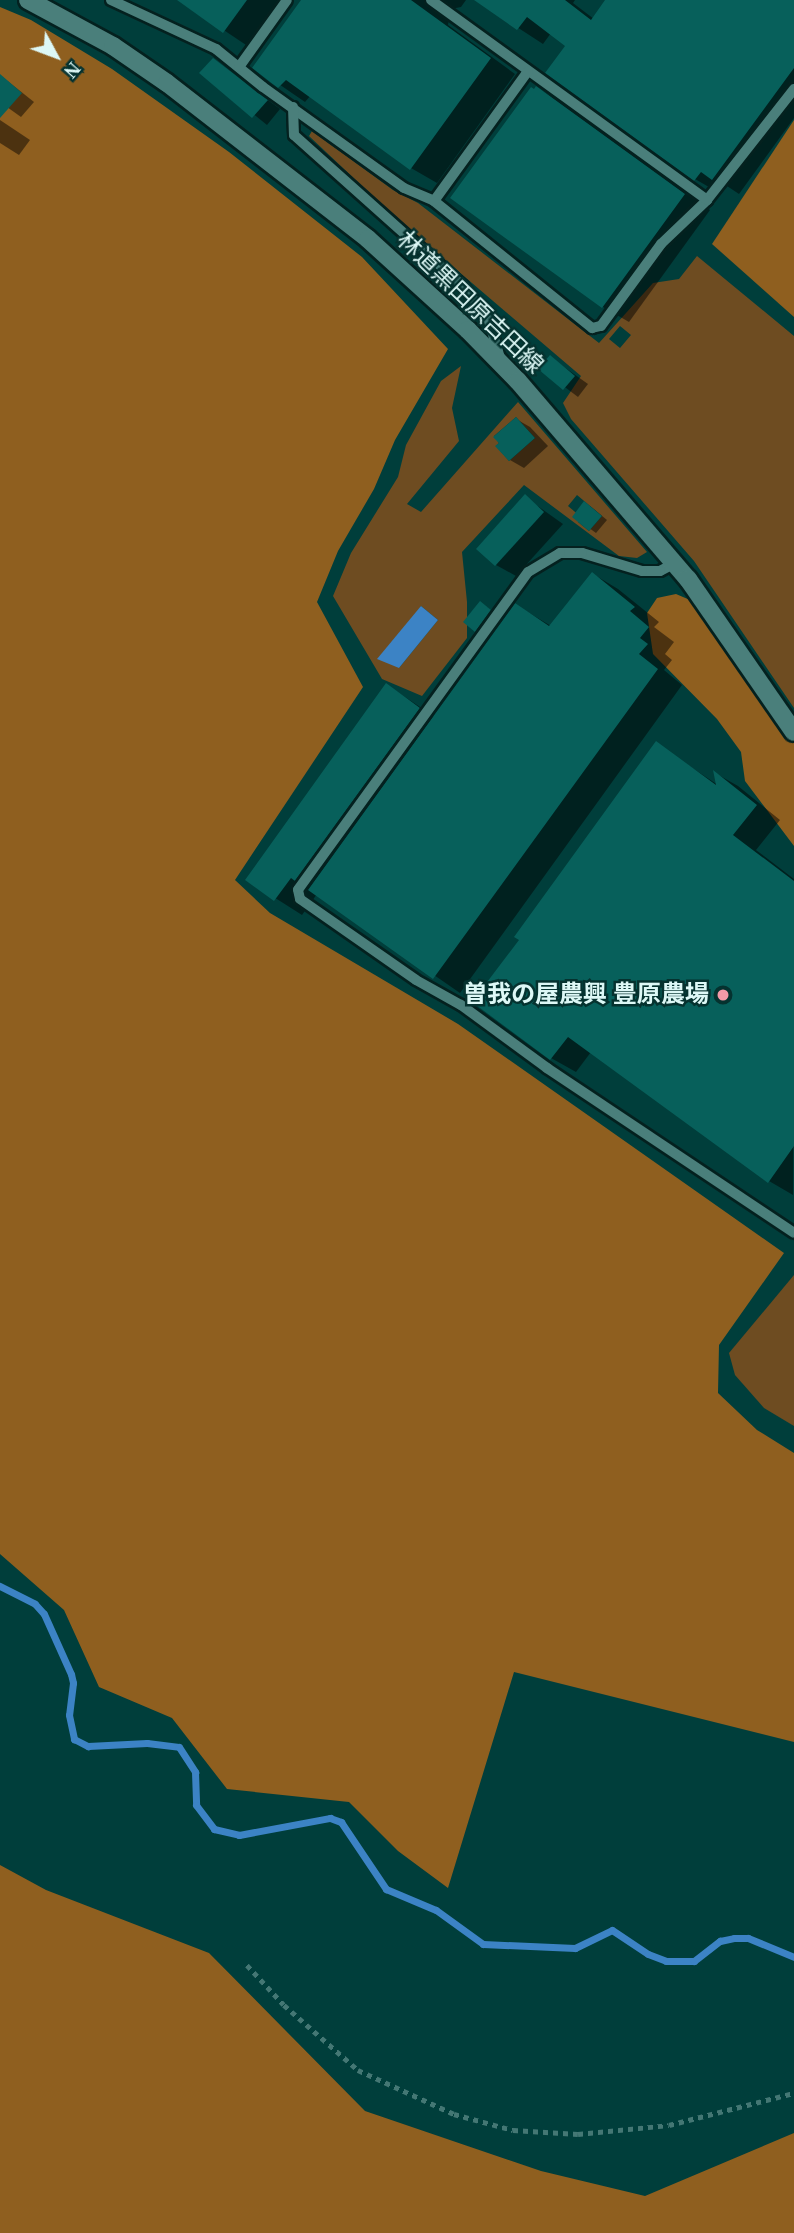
<!DOCTYPE html>
<meta charset="utf-8">
<style>
body{margin:0}
#map{position:relative;width:794px;height:2233px;overflow:hidden;background:#003e3b;font-family:"Times New Roman","Noto Sans JP",serif}
div>[style]{position:absolute}
[style*='--x']{left:calc(var(--x)*1px);top:calc(var(--y)*1px);width:calc(var(--w)*1px);rotate:calc(var(--a)*1deg)}
.green>*{inset:0;background:#6e4c21}
.forest>*{inset:0;background:#8f5f1f}
.water>*{inset:0;background:#3c83c5}
.shadow>*{inset:0;background:#0007}
.stream>*{height:7px;margin:-3.5px;padding:0 3.5px;transform-origin:3.5px;border-radius:3.5px;background:#3c83c5}
.building>*{inset:0;background:#07605b}
.path>*{height:4.5px;margin-top:-2.25px;transform-origin:0;background:repeating-linear-gradient(90deg,#447774 0 5px,transparent 0 10px)}
.roads{filter:drop-shadow(2px 0 #04211f) drop-shadow(-2px 0 #04211f) drop-shadow(0 2px #04211f) drop-shadow(0 -2px #04211f)}
.lane>*{height:10px;margin:-5px;padding:0 5px;transform-origin:5px;border-radius:5px;background:#4a7f7b}
.secondary>*{height:18px;margin:-9px;padding:0 9px;transform-origin:9px;border-radius:9px;background:#4a7f7b}
.dots>*{width:19px;height:19px;translate:-50% -50%;box-sizing:border-box;border:4px solid #05322f;border-radius:50%}
span{translate:-50% -50%;white-space:nowrap;text-align:center;line-height:1.15;-webkit-text-stroke:5px #05322f;paint-order:stroke}
.street-label{font-size:24px;color:#ddf8f6}
.poi-label{font-size:24px;color:#ddf8f6;font-weight:700}
.right{translate:-100% -50%;text-align:right}
.north{position:absolute;left:21px;top:21px;width:70px;height:70px;-webkit-text-stroke:5px #05322f;paint-order:stroke;rotate:131deg;font-size:19px;font-weight:700;line-height:28px;text-align:center;color:#ddf8f6}
.north::after{content:'';display:block;margin:auto;width:24px;height:32px;background:#ddf8f6;clip-path:polygon(50% 0,100% 100%,50% 72%,0 100%)}
</style>
<div id="map">
<div class="green">
<i style="clip-path:polygon(evenodd,312px 131px,393px 190px,418px 203px,599px 343px,653px 283px,679px 279px,697px 256px,794px 336px,794px 708px,694px 561px,571px 419px,563px 403px,581px 376px,397px 219px,309px 136px,312px 131px,620px 326px,631px 335px,620px 348px,609px 339px,620px 326px)"></i>
<i style="clip-path:polygon(evenodd,461px 366px,452px 408px,459px 441px,407px 504px,421px 512px,518px 402px,647px 552px,637px 558px,619px 556px,524px 485px,462px 552px,467px 602px,467px 638px,422px 696px,382px 679px,333px 596px,351px 553px,398px 477px,406px 445px,441px 381px,461px 366px,516px 417px,535px 438px,509px 461px,496px 446px,499px 443px,494px 436px,516px 417px,461px 366px,577px 495px,602px 516px,589px 531px,578px 522px,581px 517px,568px 506px,577px 495px,461px 366px,421px 606px,438px 620px,399px 668px,421px 606px)"></i>
<i style="clip-path:polygon(794px 1275px,794px 1426px,764px 1408px,735px 1375px,729px 1353px)"></i>
</div>
<div class="forest">
<i style="clip-path:polygon(0 7px,31px 20px,112px 69px,229px 152px,362px 257px,448px 349px,395px 440px,374px 489px,338px 551px,317px 602px,363px 687px,235px 880px,270px 913px,458px 1024px,784px 1253px,719px 1345px,718px 1393px,757px 1430px,794px 1453px,794px 1742px,514px 1672px,448px 1888px,398px 1851px,349px 1802px,227px 1789px,172px 1718px,99px 1687px,64px 1610px,0 1554px)"></i>
<i style="clip-path:polygon(794px 120px,794px 317px,712px 244px)"></i>
<i style="clip-path:polygon(676px 594px,697px 603px,794px 740px,794px 846px,745px 781px,741px 752px,717px 719px,653px 654px,647px 613px,657px 598px)"></i>
<i style="clip-path:polygon(0 1865px,46px 1890px,209px 1953px,365px 2111px,541px 2171px,645px 2196px,794px 2133px,794px 2233px,0 2233px)"></i>
</div>
<div class="water">
<i style="clip-path:polygon(421px 606px,438px 620px,399px 668px,377px 659px)"></i>
</div>
<div class="shadow">
<i style="clip-path:polygon(179px 0,283px 0,249px 47px)"></i>
<i style="clip-path:polygon(303px 0,466px 0,461px 7px,451px 9px,448px 25px,515px 74px,437px 183px,411px 168px,311px 95px,305px 102px,254px 67px)"></i>
<i style="clip-path:polygon(475px 0,575px 0,573px 3px,594px 19px,608px 0,794px 0,794px 118px,739px 194px,727px 186px,721px 194px,695px 179px,567px 45px,551px 33px,543px 44px)"></i>
<i style="clip-path:polygon(213px 60px,280px 109px,267px 125px,202px 73px)"></i>
<i style="clip-path:polygon(0 75px,34px 102px,21px 117px,0 102px)"></i>
<i style="clip-path:polygon(537px 88px,563px 103px,710px 210px,629px 322px,603px 307px,535px 91px)"></i>
<i style="clip-path:polygon(0 120px,30px 140px,19px 155px,0 143px)"></i>
<i style="clip-path:polygon(550px 357px,588px 384px,578px 397px,541px 369px)"></i>
<i style="clip-path:polygon(516px 419px,530px 427px,548px 446px,524px 468px,510px 460px,498px 446px)"></i>
<i style="clip-path:polygon(525px 497px,563px 524px,516px 576px,496px 565px)"></i>
<i style="clip-path:polygon(590px 506px,607px 520px,596px 533px,574px 517px)"></i>
<i style="clip-path:polygon(593px 574px,618px 589px,659px 622px,654px 627px,674px 642px,665px 654px,672px 660px,664px 670px,682px 685px,460px 993px,317px 894px,302px 915px,247px 880px,387px 685px,435px 717px,516px 605px,551px 626px)"></i>
<i style="clip-path:polygon(487px 607px,496px 615px,482px 634px,476px 630px)"></i>
<i style="clip-path:polygon(656px 744px,718px 785px,715px 773px,738px 786px,780px 820px,756px 850px,794px 879px,793px 1195px,769px 1181px,591px 1052px,576px 1072px,551px 1058px,521px 940px)"></i>
</div>
<div class="stream">
<i style="--x:0;--y:1586;--w:39;--a:27"></i>
<i style="--x:35;--y:1604;--w:13;--a:48"></i>
<i style="--x:44;--y:1614;--w:66;--a:65.8"></i>
<i style="--x:71;--y:1674;--w:9;--a:77"></i>
<i style="--x:73;--y:1683;--w:32;--a:97"></i>
<i style="--x:69;--y:1715;--w:25;--a:78"></i>
<i style="--x:74;--y:1739;--w:16;--a:27"></i>
<i style="--x:88;--y:1746;--w:59;--a:-2.9"></i>
<i style="--x:147;--y:1743;--w:32;--a:7"></i>
<i style="--x:179;--y:1747;--w:30;--a:57"></i>
<i style="--x:195;--y:1772;--w:33;--a:88"></i>
<i style="--x:196;--y:1805;--w:30;--a:53"></i>
<i style="--x:214;--y:1829;--w:26;--a:13"></i>
<i style="--x:239;--y:1835;--w:93;--a:-10.6"></i>
<i style="--x:330;--y:1818;--w:12;--a:20"></i>
<i style="--x:341;--y:1822;--w:81;--a:56.1"></i>
<i style="--x:386;--y:1889;--w:54;--a:22.8"></i>
<i style="--x:436;--y:1910;--w:58;--a:35.9"></i>
<i style="--x:483;--y:1944;--w:92;--a:2.5"></i>
<i style="--x:575;--y:1948;--w:41;--a:-25.9"></i>
<i style="--x:612;--y:1930;--w:43;--a:33.7"></i>
<i style="--x:648;--y:1954;--w:19;--a:21"></i>
<i style="--x:666;--y:1961;--w:28;--a:0"></i>
<i style="--x:694;--y:1961;--w:33;--a:-38"></i>
<i style="--x:720;--y:1941;--w:14;--a:-12"></i>
<i style="--x:734;--y:1938;--w:14;--a:0"></i>
<i style="--x:748;--y:1938;--w:50;--a:22.4"></i>
</div>
<div class="building">
<i style="clip-path:polygon(177px 0,247px 0,223px 33px)"></i>
<i style="clip-path:polygon(301px 0,411px 0,491px 58px,410px 170px,286px 80px,278px 88px,252px 68px)"></i>
<i style="clip-path:polygon(474px 0,565px 0,591px 20px,605px 0,794px 0,794px 68px,712px 180px,701px 172px,694px 181px,545px 73px,565px 46px,527px 17px,517px 30px)"></i>
<i style="clip-path:polygon(213px 58px,268px 100px,252px 118px,199px 73px)"></i>
<i style="clip-path:polygon(0 74px,22px 93px,0 118px)"></i>
<i style="clip-path:polygon(536px 86px,685px 194px,602px 308px,450px 198px,531px 87px,534px 89px)"></i>
<i style="clip-path:polygon(550px 355px,575px 376px,563px 390px,538px 369px)"></i>
<i style="clip-path:polygon(516px 417px,535px 438px,509px 461px,495px 446px,499px 443px,493px 437px)"></i>
<i style="clip-path:polygon(525px 494px,544px 512px,495px 566px,476px 549px)"></i>
<i style="clip-path:polygon(584px 501px,602px 516px,589px 531px,572px 517px)"></i>
<i style="clip-path:polygon(592px 572px,635px 607px,630px 611px,649px 627px,640px 638px,648px 644px,639px 654px,658px 669px,433px 979px,308px 890px,515px 603px,549px 626px)"></i>
<i style="clip-path:polygon(480px 601px,491px 610px,475px 632px,463px 622px)"></i>
<i style="clip-path:polygon(386px 683px,420px 708px,295px 881px,291px 878px,274px 901px,245px 880px)"></i>
<i style="clip-path:polygon(656px 741px,716px 785px,713px 770px,757px 805px,733px 835px,794px 881px,794px 1146px,768px 1183px,568px 1037px,550px 1060px,472px 1002px,519px 940px,514px 937px)"></i>
</div>
<div class="path">
<i style="--x:247;--y:1965;--w:54;--a:47.2"></i>
<i style="--x:284;--y:2005;--w:98;--a:41.3"></i>
<i style="--x:358;--y:2070;--w:106;--a:24.6"></i>
<i style="--x:454;--y:2114;--w:61;--a:15.2"></i>
<i style="--x:513;--y:2130;--w:65;--a:3.5"></i>
<i style="--x:578;--y:2134;--w:91;--a:-5.6"></i>
<i style="--x:669;--y:2125;--w:129;--a:-14.4"></i>
</div>
<div class="roads">
<div class="lane">
<i style="--x:111;--y:0;--w:116;--a:25"></i>
<i style="--x:216;--y:49;--w:60;--a:39"></i>
<i style="--x:263;--y:87;--w:173;--a:35.6"></i>
<i style="--x:404;--y:188;--w:33;--a:23"></i>
<i style="--x:434;--y:201;--w:203;--a:38.8"></i>
<i style="--x:592;--y:328;--w:9;--a:-13"></i>
<i style="--x:601;--y:326;--w:102;--a:-53.8"></i>
<i style="--x:661;--y:244;--w:64;--a:-43.7"></i>
<i style="--x:707;--y:200;--w:141;--a:-51.9"></i>
<i style="--x:431;--y:0;--w:341;--a:35.9"></i>
<i style="--x:239;--y:67;--w:82;--a:-54.4"></i>
<i style="--x:293;--y:107;--w:28;--a:88"></i>
<i style="--x:294;--y:135;--w:227;--a:41.8"></i>
<i style="--x:463;--y:286;--w:41;--a:52"></i>
<i style="--x:488;--y:318;--w:42;--a:73.3"></i>
<i style="--x:434;--y:201;--w:160;--a:-54.1"></i>
<i style="--x:675;--y:563;--w:17;--a:152"></i>
<i style="--x:660;--y:571;--w:18;--a:180"></i>
<i style="--x:642;--y:571;--w:63;--a:-163.3"></i>
<i style="--x:582;--y:553;--w:22;--a:180"></i>
<i style="--x:560;--y:553;--w:37;--a:149"></i>
<i style="--x:528;--y:572;--w:392;--a:125.9"></i>
<i style="--x:298;--y:890;--w:9;--a:77"></i>
<i style="--x:300;--y:899;--w:141;--a:34.9"></i>
<i style="--x:416;--y:980;--w:51;--a:29.1"></i>
<i style="--x:461;--y:1005;--w:107;--a:36.2"></i>
<i style="--x:547;--y:1068;--w:297;--a:33.7"></i>
</div>
<div class="secondary">
<i style="--x:28;--y:0;--w:97;--a:28.4"></i>
<i style="--x:113;--y:46;--w:65;--a:34.4"></i>
<i style="--x:167;--y:83;--w:254;--a:37.8"></i>
<i style="--x:368;--y:239;--w:135;--a:42.3"></i>
<i style="--x:468;--y:330;--w:71;--a:45.6"></i>
<i style="--x:518;--y:381;--w:261;--a:49.4"></i>
<i style="--x:688;--y:579;--w:186;--a:55.3"></i>
</div>
</div>
<div class="dots">
<i style="left:723px;top:995px;background:#f39aa8"></i>
</div>
<div class="street-label">
<span style="left:470px;top:303px;rotate:44deg">林道黒田原吉田線</span>
</div>
<div class="poi-label">
<span class="right" style="left:709px;top:995px">曽我の屋農興 豊原農場</span>
</div>
<div class="north">N</div>
</div>
